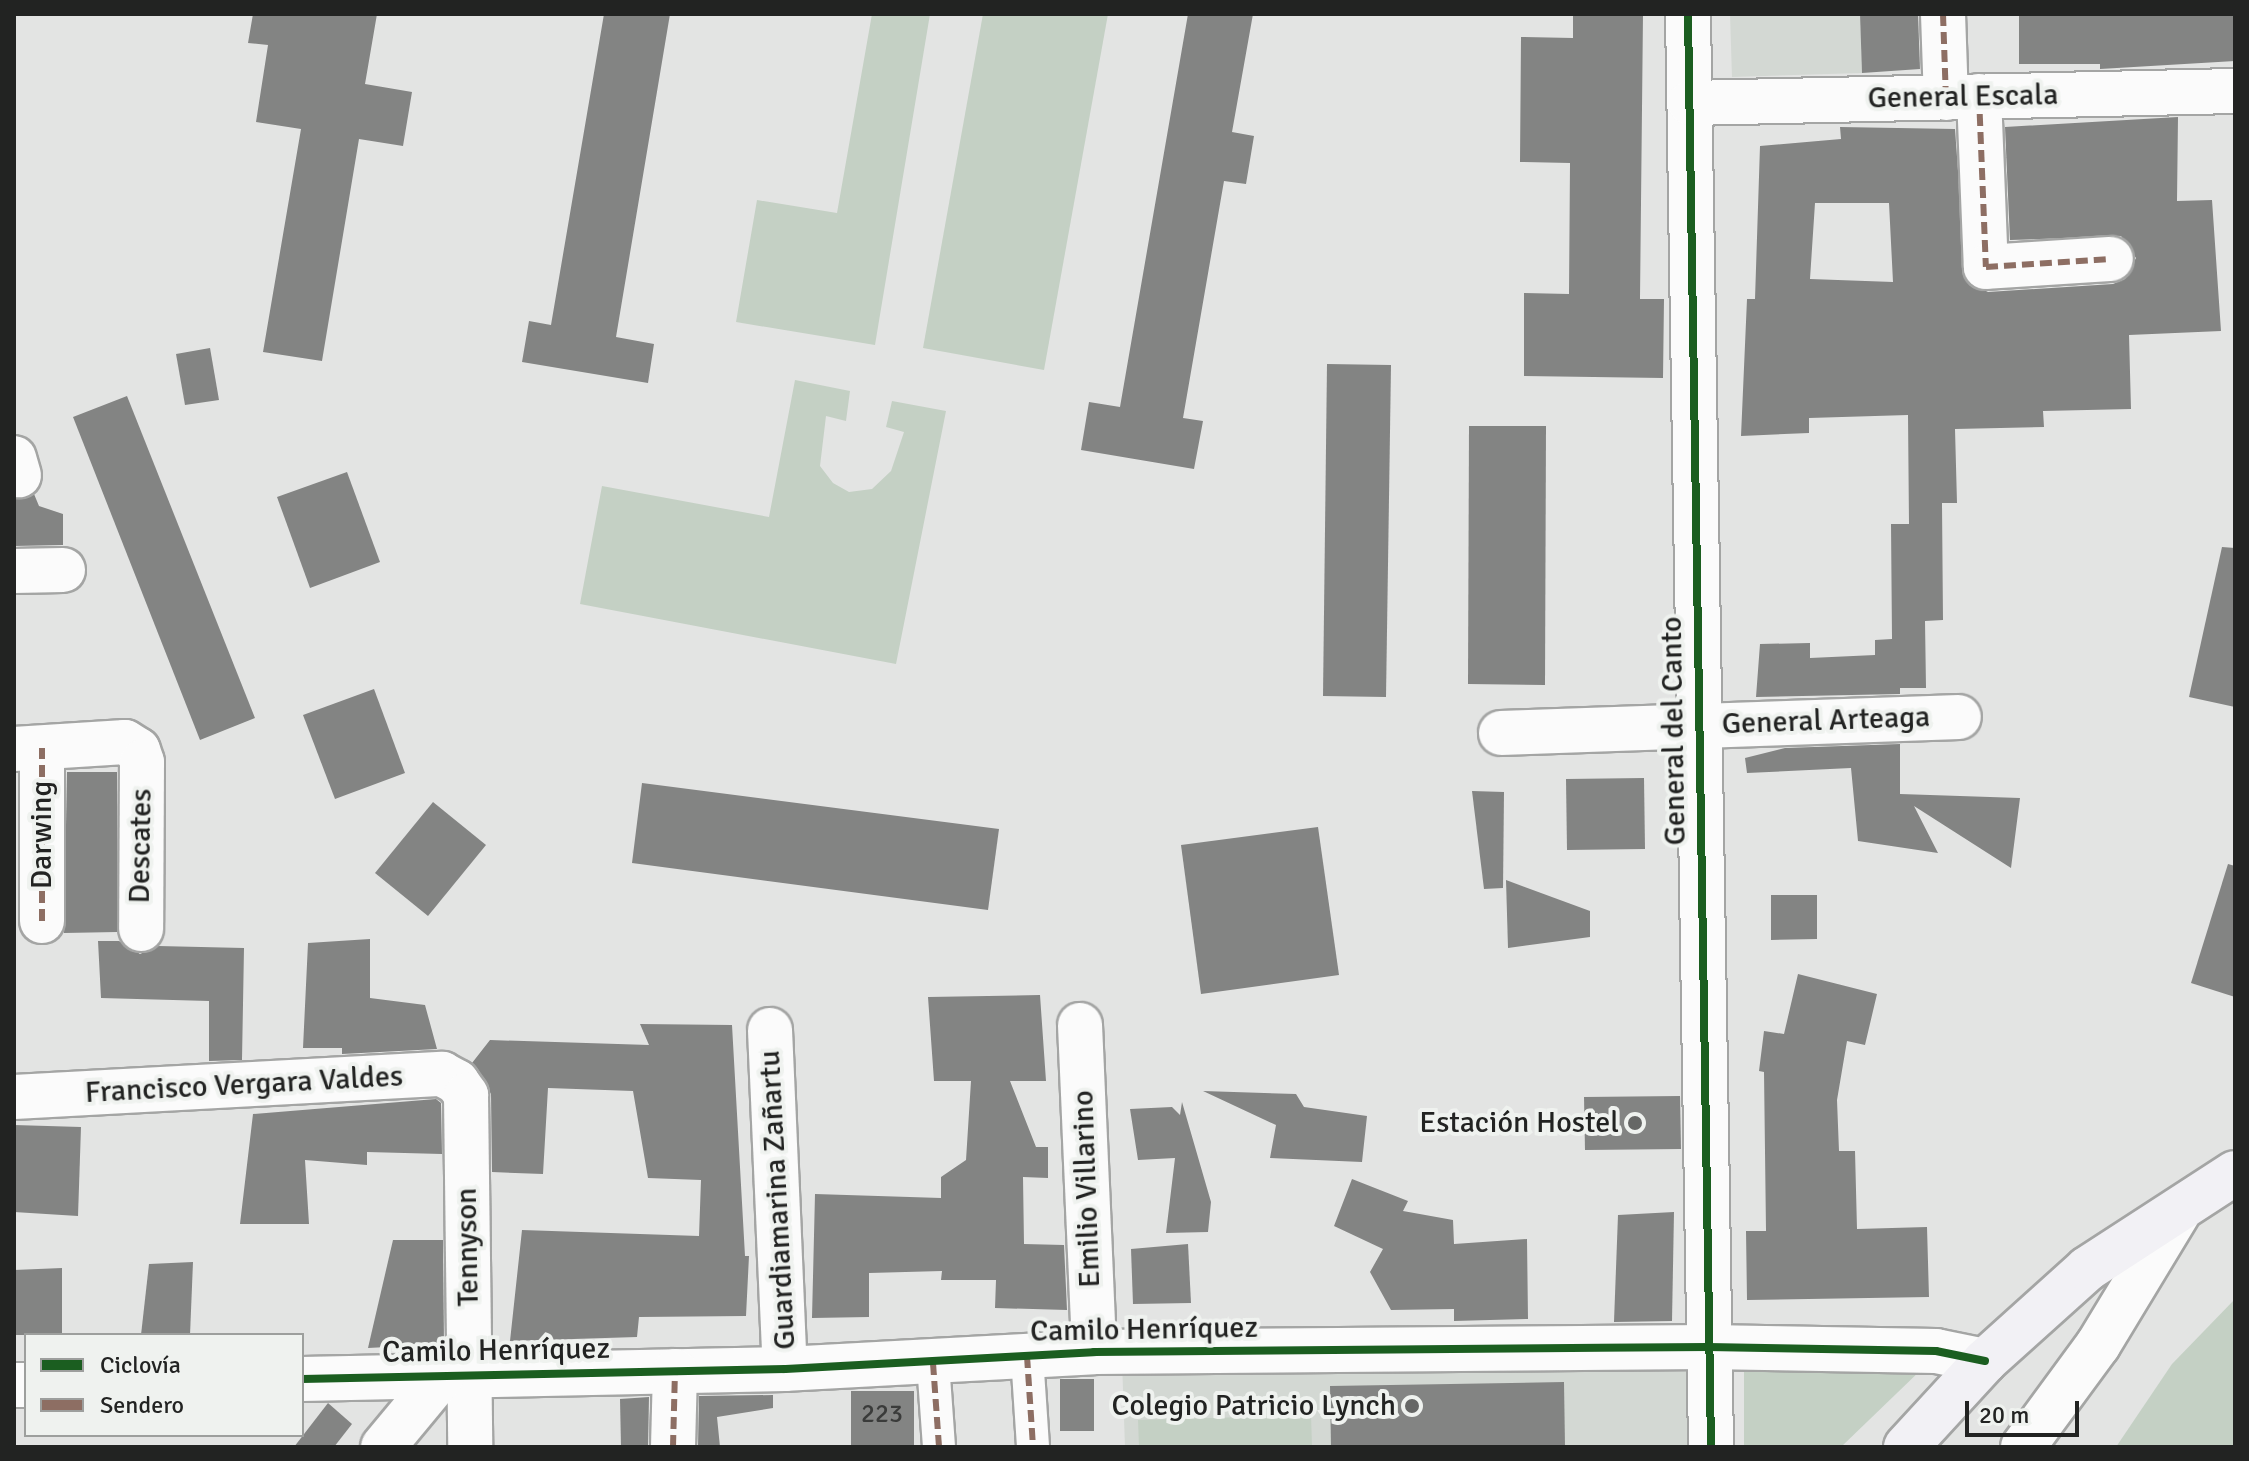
<!DOCTYPE html>
<meta charset="utf-8">
<style>
body{margin:0}
#map{position:relative;width:2249px;height:1461px;overflow:hidden;background:#e3e4e3;font-family:Signika,sans-serif}
div>[style]{position:absolute}
[style*='--x']{left:calc(var(--x)*1px);top:calc(var(--y)*1px);width:calc(var(--w)*1px);rotate:calc(var(--a)*1deg)}
.built>*{inset:0;background:#d3d8d3}
.green>*{inset:0;background:#c4d0c4}
.building>*{inset:0;background:#838483}
.roads{filter:drop-shadow(2px 0 #a4a5a4) drop-shadow(-2px 0 #a4a5a4) drop-shadow(0 2px #a4a5a4) drop-shadow(0 -2px #a4a5a4)}
.pedestrian>*{height:32px;margin:-16px;padding:0 16px;transform-origin:16px;border-radius:16px;background:#fbfbfb}
.minor>*{height:44px;margin:-22px;padding:0 22px;transform-origin:22px;border-radius:22px;background:#fbfbfb}
.tertiary>*{height:44px;margin:-22px;padding:0 22px;transform-origin:22px;border-radius:22px;background:#fbfbfb}
.primary>*{height:44px;margin:-22px;padding:0 22px;transform-origin:22px;border-radius:22px;background:#f2f1f5}
.quiet>*{height:6px;margin-top:-3px;transform-origin:0;background:repeating-linear-gradient(90deg,#8d6e63 0 12px,transparent 0 18px)}
.cycleway>*{height:8px;margin:-4px;padding:0 4px;transform-origin:4px;border-radius:4px;background:#1b5e20}
.dots>*{width:22px;height:22px;translate:-50% -50%;box-sizing:border-box;border:4px solid #eff2ef;border-radius:50%}
span{translate:-50% -50%;white-space:nowrap;text-align:center;line-height:1.15;-webkit-text-stroke:8px #eff2ef;paint-order:stroke}
.number-label{font-size:26px;color:#3a3b3a}
.number-label span{-webkit-text-stroke-width:0}
.street-label{font-size:30px;color:#222322}
.poi-label{font-size:30px;color:#222322}
.right{translate:-100% -50%;text-align:right}
.frame{position:absolute;inset:0;border:16px solid #222322;pointer-events:none}
.legend{position:absolute;left:24px;top:1333px;width:280px;height:104px;box-sizing:border-box;background:#eff2ef;border:2px solid #9d9f9d;margin:0;padding:10px 14px;list-style:none;font-size:24px;color:#222322}
.legend li{display:flex;align-items:center;gap:16px;height:40px}
.legend b{width:40px;border:2px solid #9d9f9d}
.scale{position:absolute;left:1965px;top:1401px;width:114px;height:36px;box-sizing:border-box;border:4px solid #222322;border-top:0;padding-left:10px;font-size:24px;line-height:28px;white-space:nowrap;color:#222322;-webkit-text-stroke:6px #eff2ef;paint-order:stroke}
</style>
<div id="map">
<div class="built">
<i style="clip-path:polygon(1730px 14px,1860px 14px,1862px 73px,1732px 77px)"></i>
<i style="clip-path:polygon(1122px 1361px,1703px 1365px,1700px 1447px,1125px 1447px)"></i>
</div>
<div class="green">
<i style="clip-path:polygon(872px 14px,930px 14px,875px 345px,736px 322px,757px 200px,837px 213px)"></i>
<i style="clip-path:polygon(983px 14px,1108px 14px,1044px 370px,923px 348px)"></i>
<i style="clip-path:polygon(795px 380px,850px 391px,846px 421px,826px 416px,820px 466px,833px 483px,849px 492px,872px 489px,891px 471px,904px 432px,886px 427px,892px 401px,946px 411px,896px 664px,580px 604px,602px 486px,769px 517px)"></i>
<i style="clip-path:polygon(2235px 1299px,2235px 1447px,2116px 1447px,2172px 1364px)"></i>
<i style="clip-path:polygon(1744px 1367px,1924px 1367px,1841px 1447px,1744px 1447px)"></i>
<i style="clip-path:polygon(1311px 1415px,1312px 1447px,1139px 1447px,1138px 1420px)"></i>
</div>
<div class="building">
<i style="clip-path:polygon(253px 14px,377px 14px,365px 84px,412px 92px,403px 146px,359px 139px,322px 361px,263px 352px,301px 129px,256px 122px,268px 45px,248px 43px)"></i>
<i style="clip-path:polygon(604px 14px,670px 14px,616px 337px,654px 344px,648px 383px,522px 362px,529px 321px,551px 325px)"></i>
<i style="clip-path:polygon(1188px 14px,1253px 14px,1232px 132px,1254px 136px,1246px 184px,1224px 181px,1183px 418px,1203px 421px,1194px 469px,1081px 450px,1089px 402px,1120px 407px)"></i>
<i style="clip-path:polygon(1573px 14px,1643px 14px,1640px 299px,1664px 299px,1663px 378px,1524px 376px,1524px 293px,1569px 294px,1570px 163px,1520px 162px,1521px 37px,1573px 38px)"></i>
<i style="clip-path:polygon(1860px 14px,1918px 14px,1920px 69px,1862px 73px)"></i>
<i style="clip-path:polygon(2019px 14px,2235px 14px,2235px 61px,2100px 69px,2100px 64px,2019px 64px)"></i>
<i style="clip-path:polygon(evenodd,2178px 117px,2177px 201px,2212px 200px,2221px 331px,2129px 335px,2131px 409px,2043px 411px,2044px 427px,1955px 429px,1957px 503px,1942px 503px,1943px 620px,1925px 621px,1926px 688px,1900px 688px,1900px 694px,1756px 697px,1760px 644px,1810px 643px,1810px 658px,1875px 655px,1875px 640px,1892px 639px,1891px 524px,1909px 524px,1908px 415px,1809px 418px,1809px 433px,1741px 436px,1747px 299px,1755px 299px,1760px 146px,1841px 139px,1840px 127px,1955px 129px,1966px 281px,1988px 292px,2113px 284px,2125px 279px,2136px 258px,2121px 236px,2010px 240px,2005px 127px,2178px 117px,1815px 203px,1889px 203px,1893px 282px,1810px 279px,1815px 203px)"></i>
<i style="clip-path:polygon(210px 348px,219px 400px,185px 405px,176px 354px)"></i>
<i style="clip-path:polygon(1327px 364px,1391px 365px,1386px 697px,1323px 696px)"></i>
<i style="clip-path:polygon(127px 396px,255px 718px,200px 740px,73px 417px)"></i>
<i style="clip-path:polygon(1469px 426px,1546px 426px,1545px 685px,1468px 684px)"></i>
<i style="clip-path:polygon(347px 472px,380px 562px,310px 588px,277px 497px)"></i>
<i style="clip-path:polygon(34px 494px,39px 506px,63px 514px,63px 545px,14px 546px,14px 499px)"></i>
<i style="clip-path:polygon(2222px 547px,2235px 548px,2235px 707px,2189px 697px)"></i>
<i style="clip-path:polygon(374px 689px,405px 773px,335px 799px,303px 715px)"></i>
<i style="clip-path:polygon(1900px 744px,1900px 794px,2020px 798px,2011px 868px,1914px 806px,1938px 853px,1858px 841px,1851px 768px,1747px 773px,1745px 758px,1785px 748px)"></i>
<i style="clip-path:polygon(67px 772px,117px 772px,117px 932px,64px 933px)"></i>
<i style="clip-path:polygon(1644px 778px,1645px 849px,1567px 850px,1566px 779px)"></i>
<i style="clip-path:polygon(642px 783px,999px 829px,988px 910px,632px 863px)"></i>
<i style="clip-path:polygon(1472px 791px,1504px 792px,1503px 888px,1484px 889px)"></i>
<i style="clip-path:polygon(433px 802px,486px 845px,428px 916px,375px 873px)"></i>
<i style="clip-path:polygon(1318px 827px,1339px 975px,1201px 994px,1181px 845px)"></i>
<i style="clip-path:polygon(2228px 864px,2235px 866px,2235px 997px,2191px 983px)"></i>
<i style="clip-path:polygon(1506px 880px,1590px 911px,1590px 937px,1508px 948px)"></i>
<i style="clip-path:polygon(1771px 895px,1817px 895px,1817px 939px,1771px 940px)"></i>
<i style="clip-path:polygon(370px 939px,370px 998px,425px 1005px,437px 1049px,342px 1054px,342px 1048px,303px 1048px,308px 943px)"></i>
<i style="clip-path:polygon(98px 941px,119px 941px,140px 954px,158px 946px,244px 948px,242px 1060px,209px 1061px,209px 1001px,101px 998px)"></i>
<i style="clip-path:polygon(1798px 974px,1877px 994px,1865px 1045px,1847px 1041px,1837px 1100px,1839px 1151px,1855px 1151px,1857px 1229px,1927px 1227px,1929px 1297px,1747px 1300px,1746px 1231px,1766px 1231px,1764px 1072px,1759px 1071px,1764px 1031px,1784px 1034px)"></i>
<i style="clip-path:polygon(1040px 995px,1046px 1081px,1010px 1081px,1036px 1147px,1048px 1147px,1048px 1178px,1023px 1177px,1024px 1244px,1064px 1245px,1067px 1310px,995px 1308px,996px 1280px,941px 1280px,942px 1271px,869px 1273px,869px 1317px,812px 1318px,815px 1194px,941px 1198px,941px 1177px,966px 1160px,971px 1081px,934px 1081px,928px 997px)"></i>
<i style="clip-path:polygon(640px 1024px,732px 1025px,745px 1256px,749px 1256px,746px 1316px,639px 1317px,637px 1337px,510px 1341px,522px 1230px,699px 1236px,701px 1180px,648px 1178px,633px 1091px,548px 1088px,543px 1174px,492px 1172px,491px 1094px,472px 1063px,490px 1040px,649px 1045px)"></i>
<i style="clip-path:polygon(1203px 1091px,1296px 1094px,1304px 1107px,1367px 1116px,1362px 1162px,1270px 1158px,1276px 1125px)"></i>
<i style="clip-path:polygon(1680px 1096px,1681px 1149px,1585px 1150px,1584px 1097px)"></i>
<i style="clip-path:polygon(436px 1099px,441px 1103px,442px 1154px,367px 1152px,367px 1165px,305px 1160px,309px 1224px,240px 1224px,253px 1114px)"></i>
<i style="clip-path:polygon(1182px 1102px,1211px 1202px,1208px 1232px,1166px 1233px,1175px 1158px,1138px 1160px,1130px 1109px,1172px 1107px,1180px 1115px)"></i>
<i style="clip-path:polygon(14px 1125px,81px 1127px,78px 1216px,14px 1212px)"></i>
<i style="clip-path:polygon(1352px 1179px,1408px 1201px,1403px 1211px,1453px 1220px,1454px 1244px,1527px 1239px,1528px 1319px,1454px 1321px,1454px 1309px,1391px 1310px,1370px 1272px,1383px 1249px,1334px 1226px)"></i>
<i style="clip-path:polygon(1674px 1212px,1672px 1321px,1614px 1322px,1618px 1215px)"></i>
<i style="clip-path:polygon(393px 1240px,443px 1240px,444px 1344px,368px 1348px)"></i>
<i style="clip-path:polygon(1188px 1244px,1191px 1303px,1133px 1304px,1131px 1249px)"></i>
<i style="clip-path:polygon(193px 1262px,190px 1335px,141px 1335px,149px 1264px)"></i>
<i style="clip-path:polygon(62px 1268px,62px 1335px,14px 1335px,14px 1270px)"></i>
<i style="clip-path:polygon(1060px 1379px,1094px 1379px,1094px 1431px,1060px 1431px)"></i>
<i style="clip-path:polygon(1564px 1382px,1565px 1447px,1331px 1447px,1330px 1386px)"></i>
<i style="clip-path:polygon(851px 1391px,914px 1391px,914px 1447px,851px 1447px)"></i>
<i style="clip-path:polygon(773px 1395px,773px 1408px,717px 1417px,720px 1447px,698px 1447px,699px 1396px)"></i>
<i style="clip-path:polygon(649px 1397px,648px 1447px,621px 1447px,620px 1399px)"></i>
<i style="clip-path:polygon(328px 1403px,352px 1424px,334px 1447px,294px 1447px)"></i>
</div>
<div class="roads">
<div class="pedestrian">
<i style="--x:1027;--y:1356;--w:91;--a:86.2"></i>
<i style="--x:933;--y:1363;--w:84;--a:85.9"></i>
</div>
<div class="minor">
<i style="--x:1688;--y:14;--w:1433;--a:89.08"></i>
<i style="--x:1943;--y:14;--w:84;--a:88"></i>
<i style="--x:1979;--y:96;--w:171;--a:87.7"></i>
<i style="--x:1986;--y:267;--w:125;--a:-3.7"></i>
<i style="--x:1690;--y:103;--w:545;--a:-1.26"></i>
<i style="--x:14;--y:458;--w:18;--a:74"></i>
<i style="--x:14;--y:571;--w:49;--a:-1.2"></i>
<i style="--x:1501;--y:733;--w:458;--a:-2"></i>
<i style="--x:14;--y:749;--w:111;--a:-3.6"></i>
<i style="--x:125;--y:742;--w:15;--a:32"></i>
<i style="--x:138;--y:750;--w:13;--a:72"></i>
<i style="--x:142;--y:762;--w:167;--a:90.3"></i>
<i style="--x:42;--y:921;--w:173;--a:-90"></i>
<i style="--x:1080;--y:1025;--w:327;--a:87.5"></i>
<i style="--x:770;--y:1030;--w:339;--a:87.5"></i>
<i style="--x:14;--y:1097;--w:429;--a:-3.1"></i>
<i style="--x:442;--y:1074;--w:17;--a:28"></i>
<i style="--x:457;--y:1082;--w:16;--a:55"></i>
<i style="--x:466;--y:1095;--w:352;--a:89.3"></i>
<i style="--x:302;--y:1379;--w:483;--a:-1.2"></i>
<i style="--x:785;--y:1369;--w:309;--a:-3.1"></i>
<i style="--x:1094;--y:1352;--w:614;--a:-0.47"></i>
<i style="--x:1708;--y:1347;--w:228;--a:1"></i>
<i style="--x:1936;--y:1351;--w:50;--a:11.5"></i>
<i style="--x:14;--y:1385;--w:12;--a:0"></i>
<i style="--x:383;--y:1447;--w:92;--a:-50.3"></i>
<i style="--x:673;--y:1447;--w:76;--a:-88.5"></i>
</div>
<div class="tertiary">
<i style="--x:2023;--y:1447;--w:127;--a:-53.7"></i>
<i style="--x:2098;--y:1345;--w:154;--a:-58.8"></i>
</div>
<div class="primary">
<i style="--x:1906;--y:1447;--w:117;--a:-47.4"></i>
<i style="--x:1985;--y:1361;--w:137;--a:-42"></i>
<i style="--x:2087;--y:1269;--w:176;--a:-33"></i>
</div>
</div>
<div class="quiet">
<i style="--x:1943;--y:14;--w:84;--a:88"></i>
<i style="--x:1979;--y:96;--w:171;--a:87.7"></i>
<i style="--x:1986;--y:267;--w:125;--a:-3.7"></i>
<i style="--x:42;--y:921;--w:173;--a:-90"></i>
<i style="--x:1027;--y:1356;--w:91;--a:86.2"></i>
<i style="--x:933;--y:1363;--w:84;--a:85.9"></i>
<i style="--x:673;--y:1447;--w:76;--a:-88.5"></i>
</div>
<div class="cycleway">
<i style="--x:1688;--y:14;--w:1433;--a:89.08"></i>
<i style="--x:302;--y:1379;--w:483;--a:-1.2"></i>
<i style="--x:785;--y:1369;--w:309;--a:-3.1"></i>
<i style="--x:1094;--y:1352;--w:614;--a:-0.47"></i>
<i style="--x:1708;--y:1347;--w:228;--a:1"></i>
<i style="--x:1936;--y:1351;--w:50;--a:11.5"></i>
</div>
<div class="dots">
<i style="left:1635px;top:1123px;background:#666766"></i>
<i style="left:1412px;top:1406px;background:#666766"></i>
</div>
<div class="number-label">
<span style="left:882px;top:1415px">223</span>
</div>
<div class="street-label">
<span style="left:1963px;top:97px;rotate:-1deg">General Escala</span>
<span style="left:1826px;top:721px;rotate:-2deg">General Arteaga</span>
<span style="left:1674px;top:731px;rotate:-91deg">General del Canto</span>
<span style="left:42px;top:835px;rotate:-90deg">Darwing</span>
<span style="left:141px;top:846px;rotate:-89deg">Descates</span>
<span style="left:244px;top:1085px;rotate:-3deg">Francisco Vergara Valdes</span>
<span style="left:1087px;top:1189px;rotate:-92deg">Emilio Villarino</span>
<span style="left:778px;top:1200px;rotate:-93deg">Guardiamarina Zañartu</span>
<span style="left:468px;top:1247px;rotate:-91deg">Tennyson</span>
<span style="left:1144px;top:1330px;rotate:-1deg">Camilo Henríquez</span>
<span style="left:496px;top:1351px;rotate:-1deg">Camilo Henríquez</span>
</div>
<div class="poi-label">
<span class="right" style="left:1619px;top:1123px">Estación Hostel</span>
<span class="right" style="left:1396px;top:1406px">Colegio Patricio Lynch</span>
</div>
<div class="frame"></div>
<ul class="legend">
<li><b style="height:10px;background:#1b5e20"></b>Ciclovía</li>
<li><b style="height:10px;background:#8d6e63"></b>Sendero</li>
</ul>
<div class="scale">20 m</div>
</div>
